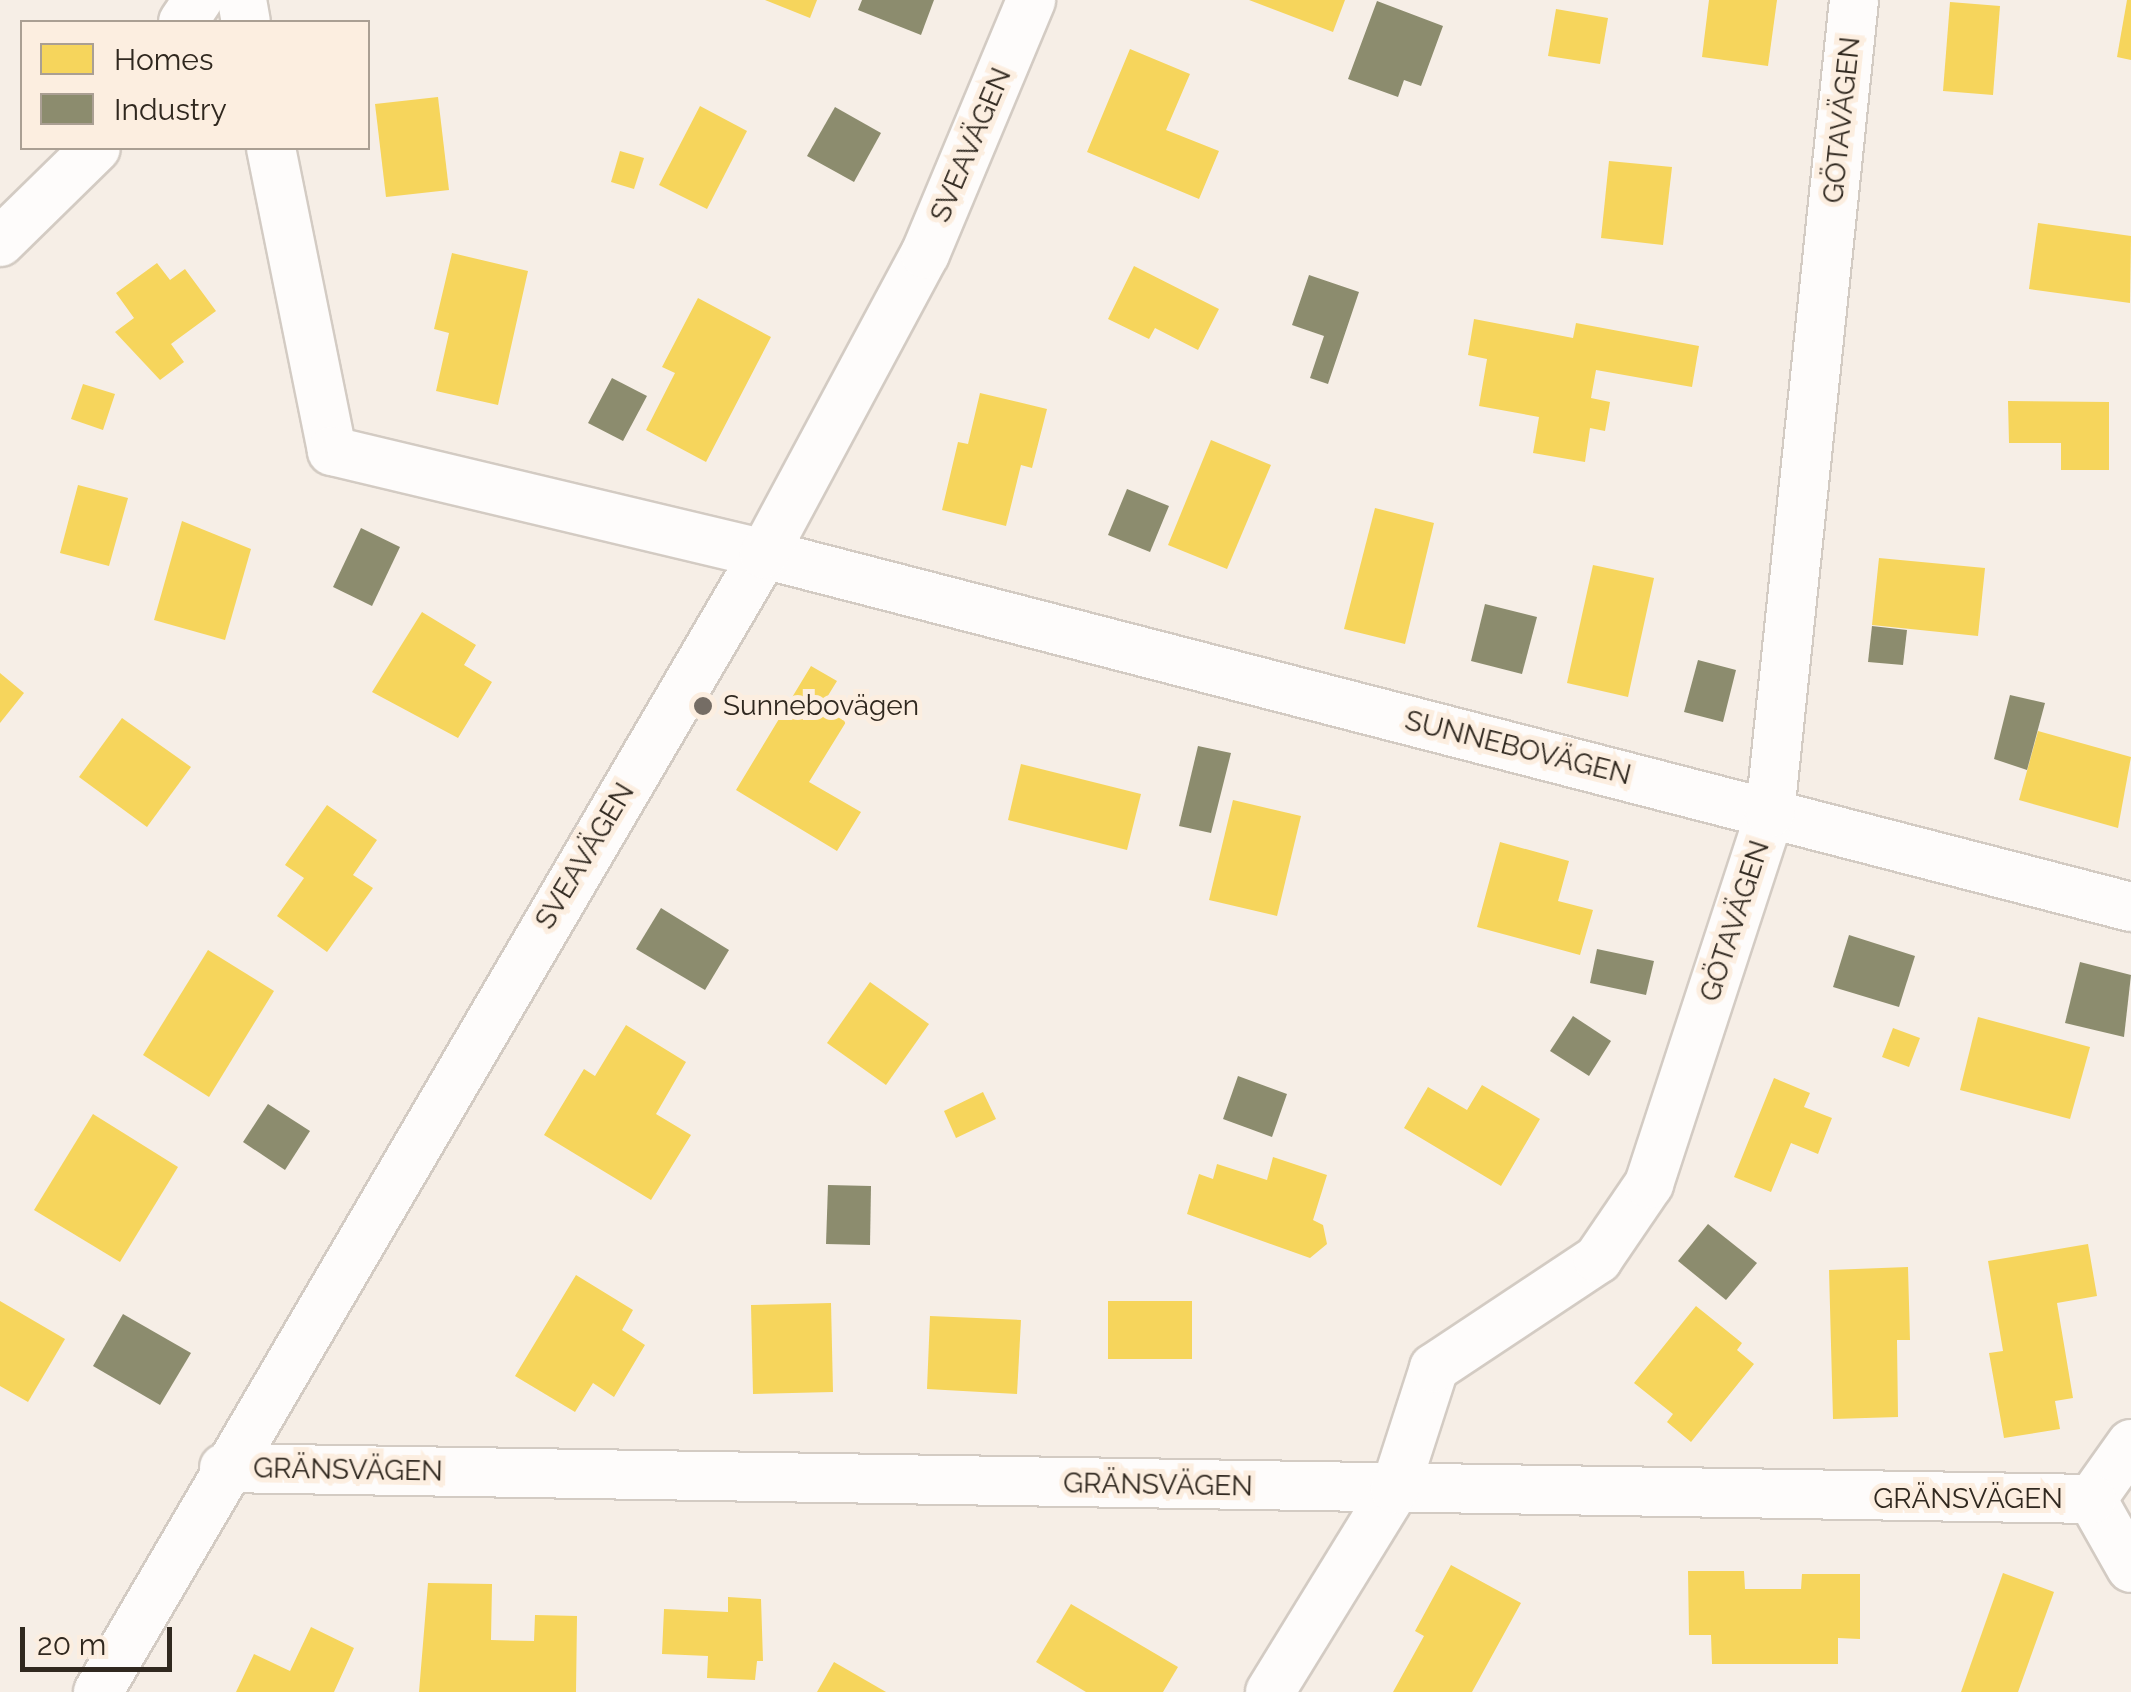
<!DOCTYPE html>
<meta charset="utf-8">
<style>
body{margin:0}
#map{position:relative;width:2131px;height:1692px;overflow:hidden;background:#f6eee6;font-family:Raleway,sans-serif}
div>[style]{position:absolute}
[style*='--x']{left:calc(var(--x)*1px);top:calc(var(--y)*1px);width:calc(var(--w)*1px);rotate:calc(var(--a)*1deg)}
.homes>*{inset:0;background:#f6d55c}
.industry>*{inset:0;background:#8c8c6e}
.roads{filter:drop-shadow(2px 0 #d3cbc3) drop-shadow(-2px 0 #d3cbc3) drop-shadow(0 2px #d3cbc3) drop-shadow(0 -2px #d3cbc3)}
.street>*{height:48px;margin:-24px;padding:0 24px;transform-origin:24px;border-radius:24px;background:#fefcfb}
.dots>*{width:28px;height:28px;translate:-50% -50%;box-sizing:border-box;border:5px solid #fceee0;border-radius:50%}
span{translate:-50% -50%;white-space:nowrap;text-align:center;line-height:1.15;-webkit-text-stroke:10px #fceee0;paint-order:stroke}
.street-label{font-size:28px;color:#30281f}
.poi-label{font-size:28px;color:#30281f}
.left{translate:0 -50%;text-align:left}
.legend{position:absolute;left:20px;top:20px;width:350px;height:130px;box-sizing:border-box;background:#fceee0;border:2px solid #aa9f93;margin:0;padding:12px 18px;list-style:none;font-size:30px;color:#30281f}
.legend li{display:flex;align-items:center;gap:20px;height:50px}
.legend b{width:50px;border:2px solid #aa9f93}
.scale{position:absolute;left:20px;top:1627px;width:152px;height:45px;box-sizing:border-box;border:5px solid #30281f;border-top:0;padding-left:12px;font-size:30px;line-height:35px;white-space:nowrap;color:#30281f;-webkit-text-stroke:8px #fceee0;paint-order:stroke}
</style>
<div id="map">
<div class="homes">
<i style="clip-path:polygon(765px 0,817px 0,810px 18px)"></i>
<i style="clip-path:polygon(1249px 0,1345px 0,1333px 32px)"></i>
<i style="clip-path:polygon(1709px 0,1777px 0,1768px 66px,1702px 57px)"></i>
<i style="clip-path:polygon(2127px 0,2131px 0,2131px 60px,2117px 57px)"></i>
<i style="clip-path:polygon(1950px 2px,2000px 6px,1993px 95px,1943px 91px)"></i>
<i style="clip-path:polygon(1556px 9px,1608px 18px,1600px 64px,1548px 56px)"></i>
<i style="clip-path:polygon(1130px 49px,1190px 74px,1166px 130px,1219px 151px,1199px 199px,1087px 152px)"></i>
<i style="clip-path:polygon(438px 97px,449px 190px,386px 197px,375px 104px)"></i>
<i style="clip-path:polygon(700px 106px,747px 131px,707px 209px,659px 185px)"></i>
<i style="clip-path:polygon(620px 151px,644px 158px,634px 189px,611px 182px)"></i>
<i style="clip-path:polygon(1609px 161px,1672px 167px,1663px 245px,1601px 238px)"></i>
<i style="clip-path:polygon(2038px 223px,2131px 236px,2130px 303px,2029px 289px)"></i>
<i style="clip-path:polygon(452px 253px,528px 271px,498px 405px,436px 391px,449px 333px,434px 329px)"></i>
<i style="clip-path:polygon(157px 263px,170px 280px,185px 269px,216px 311px,171px 344px,184px 362px,160px 380px,115px 332px,134px 318px,116px 293px)"></i>
<i style="clip-path:polygon(1134px 266px,1219px 309px,1198px 350px,1155px 328px,1149px 339px,1108px 319px)"></i>
<i style="clip-path:polygon(698px 298px,771px 337px,706px 462px,646px 430px,675px 373px,662px 367px)"></i>
<i style="clip-path:polygon(1474px 319px,1573px 338px,1576px 323px,1699px 346px,1692px 387px,1596px 370px,1591px 398px,1610px 402px,1605px 431px,1590px 428px,1585px 462px,1533px 453px,1539px 417px,1479px 406px,1487px 359px,1468px 355px)"></i>
<i style="clip-path:polygon(83px 384px,115px 394px,103px 430px,71px 419px)"></i>
<i style="clip-path:polygon(980px 393px,1047px 409px,1032px 468px,1021px 465px,1006px 526px,942px 510px,958px 442px,968px 444px)"></i>
<i style="clip-path:polygon(2008px 401px,2109px 402px,2109px 470px,2061px 470px,2061px 443px,2009px 443px)"></i>
<i style="clip-path:polygon(1211px 440px,1271px 465px,1227px 569px,1168px 545px)"></i>
<i style="clip-path:polygon(78px 485px,128px 498px,109px 566px,60px 553px)"></i>
<i style="clip-path:polygon(1375px 508px,1434px 523px,1405px 644px,1344px 629px)"></i>
<i style="clip-path:polygon(182px 521px,251px 549px,225px 640px,154px 620px)"></i>
<i style="clip-path:polygon(1879px 558px,1985px 568px,1978px 636px,1872px 625px)"></i>
<i style="clip-path:polygon(1593px 565px,1654px 578px,1628px 697px,1567px 683px)"></i>
<i style="clip-path:polygon(422px 612px,476px 645px,464px 665px,492px 682px,458px 738px,372px 692px)"></i>
<i style="clip-path:polygon(811px 666px,837px 681px,821px 707px,846px 722px,809px 782px,861px 812px,837px 851px,736px 790px)"></i>
<i style="clip-path:polygon(0 673px,24px 693px,0 723px)"></i>
<i style="clip-path:polygon(122px 718px,191px 767px,147px 827px,79px 777px)"></i>
<i style="clip-path:polygon(2038px 731px,2131px 757px,2118px 828px,2019px 800px)"></i>
<i style="clip-path:polygon(1021px 764px,1141px 794px,1127px 850px,1008px 820px)"></i>
<i style="clip-path:polygon(1233px 800px,1301px 816px,1277px 916px,1209px 900px)"></i>
<i style="clip-path:polygon(327px 805px,377px 840px,353px 875px,373px 888px,327px 952px,277px 916px,304px 878px,285px 865px)"></i>
<i style="clip-path:polygon(1500px 842px,1569px 861px,1558px 901px,1593px 910px,1580px 955px,1477px 927px)"></i>
<i style="clip-path:polygon(208px 950px,274px 991px,209px 1097px,143px 1055px)"></i>
<i style="clip-path:polygon(870px 982px,929px 1024px,886px 1085px,827px 1043px)"></i>
<i style="clip-path:polygon(1978px 1017px,2090px 1047px,2070px 1119px,1960px 1090px)"></i>
<i style="clip-path:polygon(626px 1025px,686px 1062px,656px 1114px,691px 1135px,651px 1200px,544px 1135px,584px 1069px,595px 1076px)"></i>
<i style="clip-path:polygon(1893px 1028px,1920px 1038px,1909px 1067px,1882px 1057px)"></i>
<i style="clip-path:polygon(1774px 1078px,1810px 1093px,1804px 1107px,1832px 1118px,1818px 1154px,1791px 1143px,1771px 1192px,1734px 1177px)"></i>
<i style="clip-path:polygon(1482px 1085px,1540px 1119px,1501px 1186px,1404px 1128px,1428px 1087px,1467px 1110px)"></i>
<i style="clip-path:polygon(983px 1092px,996px 1119px,956px 1138px,944px 1111px)"></i>
<i style="clip-path:polygon(93px 1114px,178px 1167px,120px 1262px,34px 1210px)"></i>
<i style="clip-path:polygon(1273px 1157px,1327px 1175px,1313px 1220px,1323px 1225px,1327px 1244px,1310px 1258px,1187px 1214px,1199px 1174px,1213px 1179px,1217px 1164px,1267px 1180px)"></i>
<i style="clip-path:polygon(2088px 1244px,2097px 1296px,2057px 1303px,2073px 1398px,2055px 1401px,2060px 1429px,2004px 1438px,1989px 1353px,2003px 1351px,1988px 1261px)"></i>
<i style="clip-path:polygon(1908px 1267px,1910px 1340px,1897px 1340px,1898px 1417px,1833px 1419px,1829px 1270px)"></i>
<i style="clip-path:polygon(576px 1275px,633px 1310px,622px 1330px,645px 1345px,614px 1397px,593px 1383px,575px 1412px,515px 1376px)"></i>
<i style="clip-path:polygon(0 1301px,65px 1339px,28px 1402px,0 1386px)"></i>
<i style="clip-path:polygon(1108px 1301px,1192px 1301px,1192px 1359px,1108px 1359px)"></i>
<i style="clip-path:polygon(831px 1303px,833px 1392px,753px 1394px,751px 1305px)"></i>
<i style="clip-path:polygon(1696px 1306px,1742px 1343px,1737px 1350px,1754px 1364px,1691px 1442px,1667px 1422px,1673px 1414px,1634px 1383px)"></i>
<i style="clip-path:polygon(930px 1316px,1021px 1320px,1017px 1394px,927px 1389px)"></i>
<i style="clip-path:polygon(1451px 1565px,1521px 1603px,1472px 1692px,1393px 1692px,1424px 1636px,1415px 1631px)"></i>
<i style="clip-path:polygon(1688px 1571px,1744px 1571px,1745px 1589px,1801px 1589px,1802px 1574px,1860px 1574px,1860px 1639px,1838px 1638px,1838px 1664px,1712px 1664px,1711px 1635px,1689px 1635px)"></i>
<i style="clip-path:polygon(2003px 1573px,2054px 1592px,2018px 1692px,1961px 1692px)"></i>
<i style="clip-path:polygon(428px 1583px,492px 1584px,491px 1640px,534px 1641px,535px 1615px,577px 1616px,576px 1692px,419px 1692px)"></i>
<i style="clip-path:polygon(728px 1597px,761px 1599px,763px 1661px,757px 1661px,755px 1680px,707px 1678px,708px 1656px,662px 1654px,664px 1609px,728px 1612px)"></i>
<i style="clip-path:polygon(1071px 1604px,1178px 1667px,1163px 1692px,1086px 1692px,1036px 1662px)"></i>
<i style="clip-path:polygon(311px 1627px,354px 1648px,334px 1692px,236px 1692px,254px 1654px,290px 1671px)"></i>
<i style="clip-path:polygon(834px 1662px,886px 1692px,817px 1692px)"></i>
</div>
<div class="industry">
<i style="clip-path:polygon(862px 0,934px 0,921px 35px,858px 10px)"></i>
<i style="clip-path:polygon(1377px 1px,1443px 26px,1421px 86px,1404px 80px,1398px 97px,1348px 79px)"></i>
<i style="clip-path:polygon(835px 107px,881px 133px,854px 182px,807px 156px)"></i>
<i style="clip-path:polygon(1309px 275px,1359px 292px,1328px 384px,1310px 378px,1324px 336px,1292px 325px)"></i>
<i style="clip-path:polygon(612px 378px,647px 396px,623px 441px,588px 423px)"></i>
<i style="clip-path:polygon(1127px 489px,1169px 506px,1150px 552px,1108px 535px)"></i>
<i style="clip-path:polygon(361px 528px,400px 547px,372px 606px,333px 587px)"></i>
<i style="clip-path:polygon(1485px 604px,1537px 617px,1522px 674px,1471px 661px)"></i>
<i style="clip-path:polygon(1872px 626px,1907px 630px,1903px 665px,1868px 662px)"></i>
<i style="clip-path:polygon(1698px 660px,1736px 670px,1723px 722px,1684px 712px)"></i>
<i style="clip-path:polygon(2010px 695px,2045px 703px,2027px 770px,1994px 759px)"></i>
<i style="clip-path:polygon(1198px 746px,1231px 753px,1211px 833px,1179px 826px)"></i>
<i style="clip-path:polygon(661px 908px,729px 950px,705px 990px,636px 949px)"></i>
<i style="clip-path:polygon(1849px 935px,1915px 956px,1899px 1007px,1833px 987px)"></i>
<i style="clip-path:polygon(1597px 949px,1654px 961px,1646px 995px,1590px 983px)"></i>
<i style="clip-path:polygon(2080px 962px,2131px 975px,2124px 1037px,2065px 1023px)"></i>
<i style="clip-path:polygon(1573px 1016px,1611px 1041px,1589px 1076px,1550px 1051px)"></i>
<i style="clip-path:polygon(1238px 1076px,1287px 1094px,1272px 1137px,1223px 1119px)"></i>
<i style="clip-path:polygon(268px 1104px,310px 1131px,285px 1170px,243px 1142px)"></i>
<i style="clip-path:polygon(828px 1185px,871px 1186px,870px 1245px,826px 1244px)"></i>
<i style="clip-path:polygon(1708px 1224px,1757px 1263px,1726px 1300px,1678px 1261px)"></i>
<i style="clip-path:polygon(123px 1314px,191px 1353px,160px 1405px,93px 1366px)"></i>
</div>
<div class="roads">
<div class="street">
<i style="--x:242;--y:0;--w:22;--a:80"></i>
<i style="--x:183;--y:22;--w:27;--a:-56"></i>
<i style="--x:271;--y:148;--w:309;--a:78.6"></i>
<i style="--x:332;--y:451;--w:444;--a:13.4"></i>
<i style="--x:764;--y:554;--w:1412;--a:14.48"></i>
<i style="--x:0;--y:242;--w:134;--a:-44.4"></i>
<i style="--x:2131;--y:1444;--w:67;--a:125.3"></i>
<i style="--x:2092;--y:1499;--w:79;--a:60.5"></i>
<i style="--x:224;--y:1468;--w:1868;--a:0.95"></i>
<i style="--x:98;--y:1692;--w:1319;--a:-59.66"></i>
<i style="--x:764;--y:554;--w:340;--a:-61.8"></i>
<i style="--x:925;--y:254;--w:275;--a:-67.3"></i>
<i style="--x:1270;--y:1692;--w:238;--a:-58.4"></i>
<i style="--x:1395;--y:1489;--w:127;--a:-72.1"></i>
<i style="--x:1434;--y:1368;--w:197;--a:-33.6"></i>
<i style="--x:1598;--y:1259;--w:91;--a:-55.8"></i>
<i style="--x:1649;--y:1184;--w:390;--a:-71.9"></i>
<i style="--x:1770;--y:813;--w:817;--a:-84.1"></i>
</div>
</div>
<div class="dots">
<i style="left:703px;top:706px;background:#756d65"></i>
</div>
<div class="street-label">
<span style="left:1842px;top:120px;rotate:-84deg">GÖTAVÄGEN</span>
<span style="left:971px;top:145px;rotate:-67deg">SVEAVÄGEN</span>
<span style="left:1518px;top:748px;rotate:14deg">SUNNEBOVÄGEN</span>
<span style="left:585px;top:856px;rotate:-59deg">SVEAVÄGEN</span>
<span style="left:1735px;top:921px;rotate:-72deg">GÖTAVÄGEN</span>
<span style="left:348px;top:1470px;rotate:1deg">GRÄNSVÄGEN</span>
<span style="left:1158px;top:1485px;rotate:1deg">GRÄNSVÄGEN</span>
<span style="left:1968px;top:1499px">GRÄNSVÄGEN</span>
</div>
<div class="poi-label">
<span class="left" style="left:723px;top:706px">Sunnebovägen</span>
</div>
<ul class="legend">
<li><b style="height:28px;background:#f6d55c"></b>Homes</li>
<li><b style="height:28px;background:#8c8c6e"></b>Industry</li>
</ul>
<div class="scale">20 m</div>
</div>
